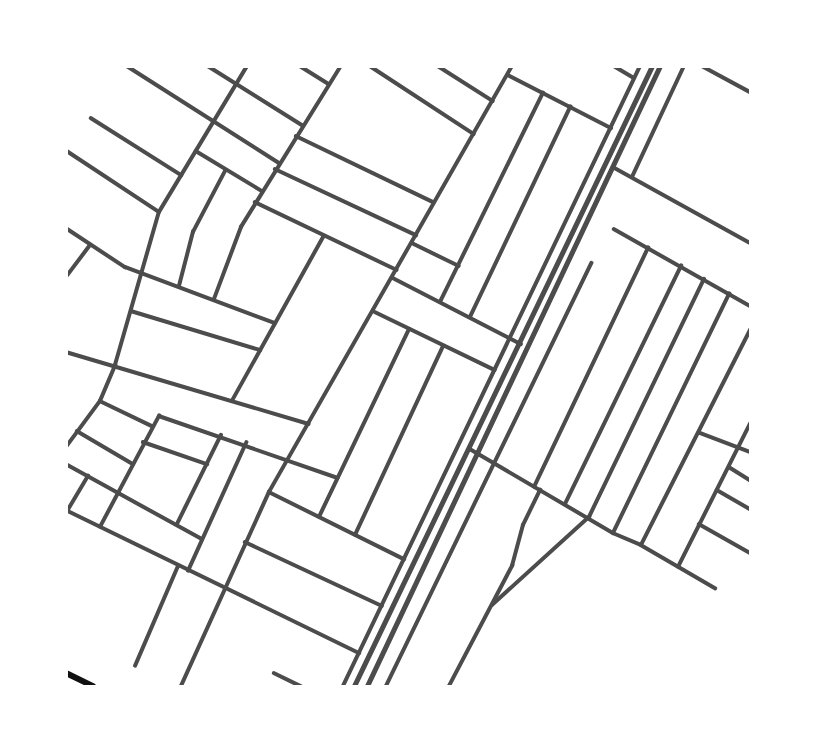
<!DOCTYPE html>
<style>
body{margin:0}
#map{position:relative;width:817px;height:753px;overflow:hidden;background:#fff;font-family:"Titillium Web",sans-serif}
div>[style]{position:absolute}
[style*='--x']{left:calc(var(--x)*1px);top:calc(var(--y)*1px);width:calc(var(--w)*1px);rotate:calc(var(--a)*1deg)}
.minor>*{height:3.5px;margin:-1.75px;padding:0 1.75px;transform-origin:1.75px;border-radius:1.75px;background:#4c4c4c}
.tertiary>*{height:4.5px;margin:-2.25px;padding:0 2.25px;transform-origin:2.25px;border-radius:2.25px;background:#4c4c4c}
.primary>*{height:6px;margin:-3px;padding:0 3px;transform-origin:3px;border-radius:3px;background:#111}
span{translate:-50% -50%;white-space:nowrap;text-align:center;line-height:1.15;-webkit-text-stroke:6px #fff;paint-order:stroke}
.frame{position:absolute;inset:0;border:68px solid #fff;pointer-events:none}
</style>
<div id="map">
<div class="minor">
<i style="--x:127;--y:66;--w:180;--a:32.5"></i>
<i style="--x:208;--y:66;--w:111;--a:32.1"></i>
<i style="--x:300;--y:66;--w:34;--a:32"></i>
<i style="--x:370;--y:66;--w:124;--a:33.2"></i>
<i style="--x:438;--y:66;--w:65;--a:32.5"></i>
<i style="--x:614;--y:66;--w:23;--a:31"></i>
<i style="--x:702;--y:66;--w:55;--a:28.4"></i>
<i style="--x:508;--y:75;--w:116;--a:27.2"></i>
<i style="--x:91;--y:118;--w:107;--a:32.3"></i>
<i style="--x:296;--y:136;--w:152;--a:25.7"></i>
<i style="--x:67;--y:151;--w:110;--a:33.5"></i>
<i style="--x:196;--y:151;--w:77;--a:31.2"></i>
<i style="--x:613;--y:167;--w:157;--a:29"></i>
<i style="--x:275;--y:169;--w:156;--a:25.1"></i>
<i style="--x:632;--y:177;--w:123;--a:-64.9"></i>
<i style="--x:255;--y:202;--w:157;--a:25.6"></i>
<i style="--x:66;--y:228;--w:71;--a:33.5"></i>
<i style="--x:125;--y:267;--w:160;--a:20.5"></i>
<i style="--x:614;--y:229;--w:156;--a:29.5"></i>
<i style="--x:412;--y:243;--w:52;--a:26.1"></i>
<i style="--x:66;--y:277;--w:40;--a:-53"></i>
<i style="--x:393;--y:278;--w:144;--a:27.3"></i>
<i style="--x:179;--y:286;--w:56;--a:-75.5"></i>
<i style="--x:193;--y:232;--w:69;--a:-62.3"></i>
<i style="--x:214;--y:299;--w:77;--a:-69.4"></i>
<i style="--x:241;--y:227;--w:190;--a:-58.2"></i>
<i style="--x:440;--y:302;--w:233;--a:-63.8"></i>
<i style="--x:131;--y:311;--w:135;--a:16.8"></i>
<i style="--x:375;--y:312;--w:133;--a:25.8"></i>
<i style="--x:470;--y:317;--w:233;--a:-64.5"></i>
<i style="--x:66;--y:352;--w:253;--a:16.5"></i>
<i style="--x:233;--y:399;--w:185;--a:-60.9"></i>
<i style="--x:100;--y:401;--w:39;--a:-67"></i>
<i style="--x:115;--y:365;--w:159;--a:-74"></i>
<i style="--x:159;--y:212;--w:170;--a:-58.9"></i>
<i style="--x:77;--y:431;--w:65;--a:30.5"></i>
<i style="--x:700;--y:433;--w:53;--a:20.8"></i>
<i style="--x:143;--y:442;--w:68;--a:19"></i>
<i style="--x:66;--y:447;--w:57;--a:-53.5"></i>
<i style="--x:100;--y:401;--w:58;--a:25.7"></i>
<i style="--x:470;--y:449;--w:166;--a:30.4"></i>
<i style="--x:613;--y:533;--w:30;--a:23"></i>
<i style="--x:641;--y:545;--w:241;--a:-63.1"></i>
<i style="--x:66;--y:464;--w:155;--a:28.9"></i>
<i style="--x:729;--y:467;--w:25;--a:32"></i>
<i style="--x:534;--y:487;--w:265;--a:-64.5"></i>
<i style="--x:717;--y:490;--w:38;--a:30"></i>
<i style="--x:269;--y:492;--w:151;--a:26.4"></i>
<i style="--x:565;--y:504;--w:265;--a:-64"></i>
<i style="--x:68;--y:511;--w:324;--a:26"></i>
<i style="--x:66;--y:513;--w:43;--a:-59.3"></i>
<i style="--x:319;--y:517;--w:208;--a:-64.4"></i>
<i style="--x:177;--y:524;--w:99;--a:-63.7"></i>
<i style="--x:699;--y:524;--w:59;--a:29.6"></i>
<i style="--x:100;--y:527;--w:126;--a:-62"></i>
<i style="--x:159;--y:416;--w:189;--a:19.1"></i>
<i style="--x:613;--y:533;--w:266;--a:-64.1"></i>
<i style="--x:355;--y:535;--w:208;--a:-65"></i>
<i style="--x:245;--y:542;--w:151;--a:25"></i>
<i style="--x:641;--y:545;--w:86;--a:30.2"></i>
<i style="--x:678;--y:567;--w:160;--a:-63.3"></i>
<i style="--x:188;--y:571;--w:141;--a:-65.6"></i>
<i style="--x:492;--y:605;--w:131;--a:-42.2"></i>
<i style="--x:589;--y:517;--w:264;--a:-64.2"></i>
<i style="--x:135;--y:666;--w:109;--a:-66.7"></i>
<i style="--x:274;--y:673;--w:30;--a:26"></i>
<i style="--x:181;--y:686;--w:213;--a:-65.6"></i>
<i style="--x:269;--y:492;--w:490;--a:-60.3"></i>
<i style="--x:343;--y:686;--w:687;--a:-64.4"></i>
<i style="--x:386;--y:686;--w:470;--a:-64.1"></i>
<i style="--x:449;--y:686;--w:136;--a:-62.3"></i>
<i style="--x:512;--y:566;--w:42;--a:-75"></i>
<i style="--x:523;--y:525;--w:39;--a:-64"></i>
</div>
<div class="tertiary">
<i style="--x:354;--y:686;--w:688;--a:-64.33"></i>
<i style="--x:367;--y:686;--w:686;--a:-64.71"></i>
</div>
<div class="primary">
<i style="--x:66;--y:673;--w:30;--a:26"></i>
</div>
<div class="frame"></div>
</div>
